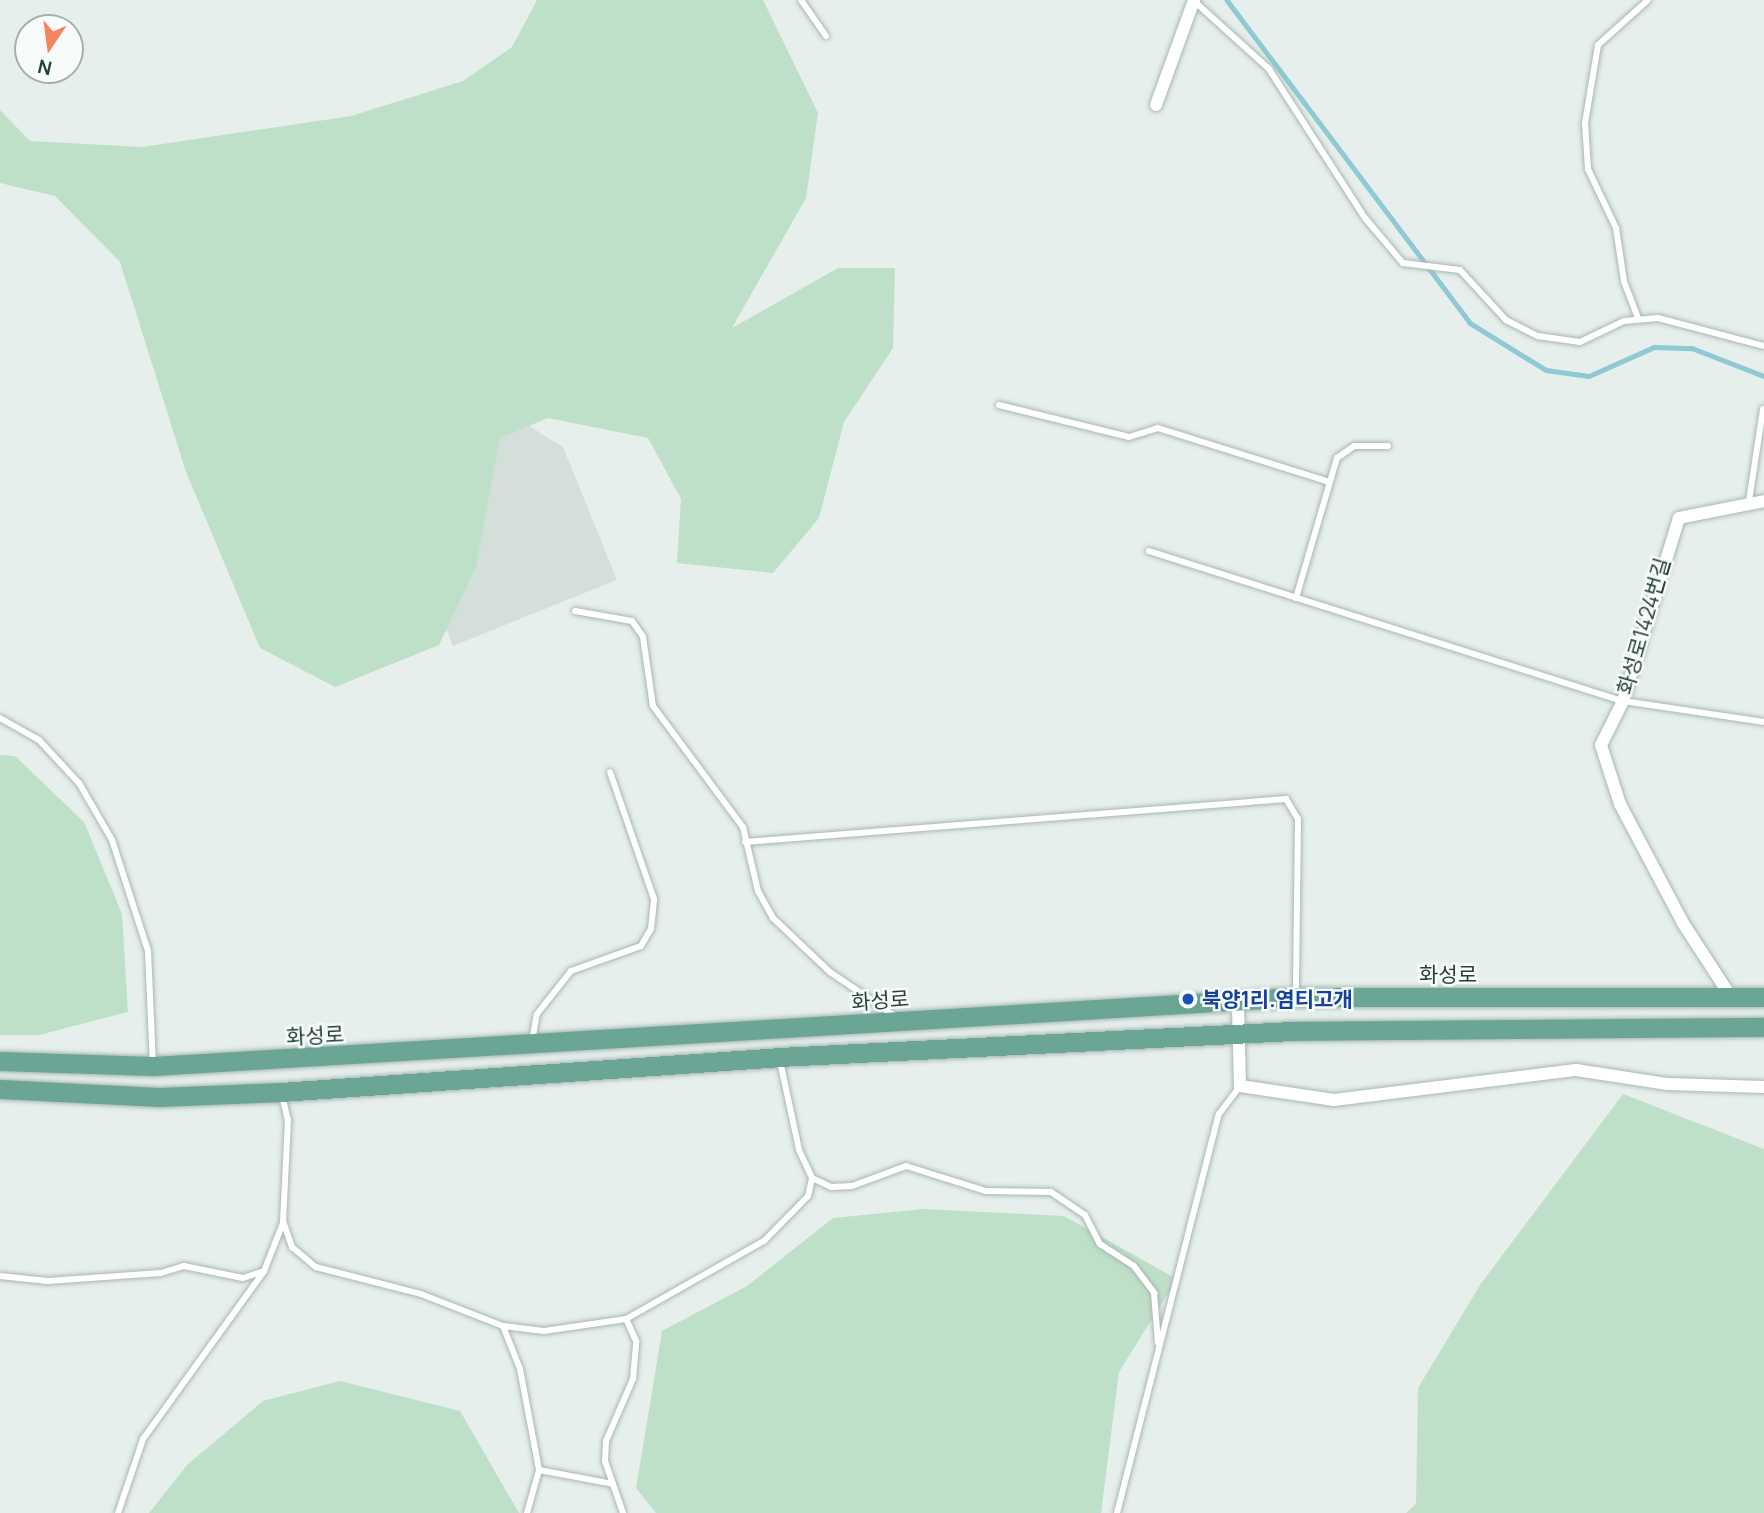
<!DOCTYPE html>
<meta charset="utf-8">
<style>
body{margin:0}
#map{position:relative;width:1764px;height:1513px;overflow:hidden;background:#e6efeb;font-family:Manrope,"Noto Sans KR",sans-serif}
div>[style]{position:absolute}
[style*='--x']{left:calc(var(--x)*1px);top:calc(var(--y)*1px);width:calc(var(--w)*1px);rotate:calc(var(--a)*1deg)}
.built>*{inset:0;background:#d4dfda}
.green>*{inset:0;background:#bfe0c8}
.stream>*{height:4.5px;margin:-2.25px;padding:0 2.25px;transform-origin:2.25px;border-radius:2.25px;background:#8ec9d4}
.roads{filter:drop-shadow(0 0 2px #a8b8b2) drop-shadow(0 0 2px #a8b8b2)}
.lane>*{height:6px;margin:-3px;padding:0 3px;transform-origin:3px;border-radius:3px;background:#fff}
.street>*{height:12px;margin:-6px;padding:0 6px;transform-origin:6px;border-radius:6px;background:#fff}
.primary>*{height:19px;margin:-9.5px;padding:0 9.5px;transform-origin:9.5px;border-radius:9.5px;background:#6aa596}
.dots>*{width:19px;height:19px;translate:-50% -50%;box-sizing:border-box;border:4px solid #f7fbf9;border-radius:50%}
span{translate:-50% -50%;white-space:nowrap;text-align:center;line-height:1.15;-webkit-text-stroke:5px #f7fbf9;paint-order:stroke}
.street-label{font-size:21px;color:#24423a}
.transit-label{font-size:21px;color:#164399;font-weight:700}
.left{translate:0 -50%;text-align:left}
.north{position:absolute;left:14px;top:14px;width:70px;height:70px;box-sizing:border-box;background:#f7fbf9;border:2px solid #a3b1ad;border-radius:50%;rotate:193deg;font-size:19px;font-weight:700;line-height:28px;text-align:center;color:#24423a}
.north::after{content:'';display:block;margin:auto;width:24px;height:32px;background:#f4845f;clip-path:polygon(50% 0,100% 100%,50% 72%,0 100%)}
</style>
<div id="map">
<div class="built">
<i style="clip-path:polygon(450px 377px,563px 447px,617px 580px,453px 646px,359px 413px)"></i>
</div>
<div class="green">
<i style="clip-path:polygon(537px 0,763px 0,818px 113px,806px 198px,732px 328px,838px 268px,895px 268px,893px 348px,844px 422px,819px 518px,773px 573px,677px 563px,681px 499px,648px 438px,548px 418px,500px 438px,476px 567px,439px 645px,335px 687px,260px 648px,186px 472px,120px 262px,55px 196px,0 183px,0 110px,30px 141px,142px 147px,351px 116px,463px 81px,512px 47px)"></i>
<i style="clip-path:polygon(0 755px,15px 756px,84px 822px,122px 914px,128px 1012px,39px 1035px,0 1035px)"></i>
<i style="clip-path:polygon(1623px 1094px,1764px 1149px,1764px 1513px,1406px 1513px,1416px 1504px,1418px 1388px,1480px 1285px)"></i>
<i style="clip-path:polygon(924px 1209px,1064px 1216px,1177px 1279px,1119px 1372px,1101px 1513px,656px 1513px,636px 1488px,662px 1331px,747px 1286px,833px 1218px)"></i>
<i style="clip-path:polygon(340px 1381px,460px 1411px,519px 1513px,149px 1513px,188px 1464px,263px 1401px)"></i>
</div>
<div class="stream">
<i style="--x:1227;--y:0;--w:404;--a:53"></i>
<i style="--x:1470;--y:323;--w:89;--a:31.7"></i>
<i style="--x:1546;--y:370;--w:43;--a:7.9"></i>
<i style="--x:1589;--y:376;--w:71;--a:-24"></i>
<i style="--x:1654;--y:347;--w:38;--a:2"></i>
<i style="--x:1692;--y:348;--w:77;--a:21.3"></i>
</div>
<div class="roads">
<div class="lane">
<i style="--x:801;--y:0;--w:44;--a:55.2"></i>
<i style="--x:1194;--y:1;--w:101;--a:42.2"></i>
<i style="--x:1269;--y:69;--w:177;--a:57.2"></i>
<i style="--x:1365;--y:218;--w:59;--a:49.8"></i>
<i style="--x:1403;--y:263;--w:57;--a:7"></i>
<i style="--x:1460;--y:270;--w:68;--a:47.4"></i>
<i style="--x:1506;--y:320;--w:36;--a:27"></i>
<i style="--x:1538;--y:336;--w:42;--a:8.1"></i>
<i style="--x:1580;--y:342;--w:49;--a:-25.5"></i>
<i style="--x:1624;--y:321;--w:34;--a:-5"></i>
<i style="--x:1658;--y:318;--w:110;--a:14.8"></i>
<i style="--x:1638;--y:318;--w:40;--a:-111"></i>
<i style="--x:1624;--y:281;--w:54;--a:-98.6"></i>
<i style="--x:1616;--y:228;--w:65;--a:-115.4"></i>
<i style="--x:1588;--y:169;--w:46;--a:-93.7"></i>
<i style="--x:1585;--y:123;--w:79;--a:-80.5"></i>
<i style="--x:1598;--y:45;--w:67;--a:-42"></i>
<i style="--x:999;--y:405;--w:134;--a:13.8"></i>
<i style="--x:1129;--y:437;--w:30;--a:-17"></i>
<i style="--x:1158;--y:428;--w:179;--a:17.5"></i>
<i style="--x:1749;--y:501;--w:93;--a:-81.3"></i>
<i style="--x:1149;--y:551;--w:497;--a:17.6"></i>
<i style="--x:1623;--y:701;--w:143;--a:8.5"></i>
<i style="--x:1296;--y:598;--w:146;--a:-73.7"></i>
<i style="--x:1337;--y:458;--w:21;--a:-35"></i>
<i style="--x:1354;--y:446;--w:34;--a:0"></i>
<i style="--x:575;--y:611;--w:58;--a:10"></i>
<i style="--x:632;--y:621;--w:19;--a:55"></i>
<i style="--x:643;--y:637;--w:70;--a:81.8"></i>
<i style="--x:653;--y:706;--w:151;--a:53.4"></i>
<i style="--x:743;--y:827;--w:66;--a:76.8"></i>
<i style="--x:758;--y:891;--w:31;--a:61"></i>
<i style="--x:773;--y:918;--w:79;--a:43.5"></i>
<i style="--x:830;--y:972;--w:78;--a:34.1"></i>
<i style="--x:0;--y:718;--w:45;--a:29.4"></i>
<i style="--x:39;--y:740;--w:59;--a:47.1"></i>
<i style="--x:79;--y:783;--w:66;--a:59.9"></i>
<i style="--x:112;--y:840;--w:117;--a:72"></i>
<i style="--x:148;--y:951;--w:113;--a:87.5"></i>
<i style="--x:745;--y:842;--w:543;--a:-4.54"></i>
<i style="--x:1286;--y:799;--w:23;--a:59"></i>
<i style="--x:1298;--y:819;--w:174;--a:90.7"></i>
<i style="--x:532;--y:1041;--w:27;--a:-80"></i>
<i style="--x:537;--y:1014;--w:55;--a:-51.7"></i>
<i style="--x:571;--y:971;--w:74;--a:-19.7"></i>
<i style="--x:641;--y:946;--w:20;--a:-60"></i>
<i style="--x:651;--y:929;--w:30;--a:-84"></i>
<i style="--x:654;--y:899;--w:134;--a:-109.1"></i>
<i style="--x:780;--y:1061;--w:91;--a:77.9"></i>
<i style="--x:799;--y:1150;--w:31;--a:65"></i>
<i style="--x:812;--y:1178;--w:21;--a:25"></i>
<i style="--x:831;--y:1187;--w:21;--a:-3"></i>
<i style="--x:852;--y:1186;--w:58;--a:-20.3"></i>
<i style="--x:906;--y:1166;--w:84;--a:17.4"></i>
<i style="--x:986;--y:1191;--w:65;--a:0.9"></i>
<i style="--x:1051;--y:1192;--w:41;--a:34.1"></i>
<i style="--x:1085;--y:1215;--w:33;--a:63"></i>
<i style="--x:1100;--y:1244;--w:40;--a:32.9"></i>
<i style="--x:1134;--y:1266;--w:34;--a:53"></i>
<i style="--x:1154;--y:1293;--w:50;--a:85.4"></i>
<i style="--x:282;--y:1095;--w:26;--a:77"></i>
<i style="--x:288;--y:1120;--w:101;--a:92.8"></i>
<i style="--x:283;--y:1221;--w:28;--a:71"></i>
<i style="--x:292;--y:1247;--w:31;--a:40"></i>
<i style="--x:316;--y:1267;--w:108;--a:14.4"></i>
<i style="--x:421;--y:1294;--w:88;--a:21.3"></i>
<i style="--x:503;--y:1326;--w:41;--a:7"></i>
<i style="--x:544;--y:1331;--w:83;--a:-8.3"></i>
<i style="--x:626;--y:1319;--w:159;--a:-29.5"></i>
<i style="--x:764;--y:1241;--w:63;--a:-45.6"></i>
<i style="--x:808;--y:1196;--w:18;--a:-77"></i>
<i style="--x:0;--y:1276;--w:48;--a:5.9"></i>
<i style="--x:48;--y:1281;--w:113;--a:-4"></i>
<i style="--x:161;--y:1273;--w:24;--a:-17"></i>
<i style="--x:184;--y:1266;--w:60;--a:11.5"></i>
<i style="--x:243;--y:1278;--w:22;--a:-18"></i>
<i style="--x:264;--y:1271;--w:52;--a:-68.4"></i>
<i style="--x:503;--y:1326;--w:46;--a:68.4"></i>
<i style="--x:520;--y:1369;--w:103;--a:79.3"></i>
<i style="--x:539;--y:1470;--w:45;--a:105.6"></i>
<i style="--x:539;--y:1470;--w:75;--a:10.7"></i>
<i style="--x:118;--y:1513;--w:78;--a:-71.3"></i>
<i style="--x:143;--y:1439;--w:207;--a:-54.2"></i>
<i style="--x:623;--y:1513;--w:55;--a:-109.1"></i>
<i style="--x:605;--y:1461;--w:20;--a:-87"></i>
<i style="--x:606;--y:1441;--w:68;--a:-66.5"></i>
<i style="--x:633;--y:1379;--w:38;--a:-85"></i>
<i style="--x:636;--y:1341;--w:24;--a:-114"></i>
<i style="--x:1117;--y:1513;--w:412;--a:-75.7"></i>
<i style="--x:1219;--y:1114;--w:35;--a:-53"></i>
</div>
<div class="street">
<i style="--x:1156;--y:105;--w:112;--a:-70.1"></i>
<i style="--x:1731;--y:997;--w:88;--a:-123"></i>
<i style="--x:1683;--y:923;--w:135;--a:-117.9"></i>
<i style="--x:1620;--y:804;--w:62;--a:-107.9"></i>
<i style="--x:1601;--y:745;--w:49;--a:-63.4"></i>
<i style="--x:1623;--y:701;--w:191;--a:-73"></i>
<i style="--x:1679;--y:518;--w:87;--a:-11.3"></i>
<i style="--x:1238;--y:1006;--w:80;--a:88.6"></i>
<i style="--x:1240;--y:1086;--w:95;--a:8.5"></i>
<i style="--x:1334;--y:1100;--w:244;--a:-7.1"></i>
<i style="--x:1576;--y:1070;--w:93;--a:8.7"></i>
<i style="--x:1668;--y:1084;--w:96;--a:1.8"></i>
</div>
<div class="primary">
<i style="--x:0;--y:1061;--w:153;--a:1.9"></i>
<i style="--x:153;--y:1066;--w:1145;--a:-3.45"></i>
<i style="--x:1296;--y:997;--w:468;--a:0"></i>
<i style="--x:0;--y:1089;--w:159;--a:2.9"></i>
<i style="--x:159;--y:1097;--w:122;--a:-2.3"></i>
<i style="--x:281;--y:1092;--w:499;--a:-4"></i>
<i style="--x:779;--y:1057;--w:515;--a:-2.9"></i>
<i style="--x:1293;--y:1031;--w:471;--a:-0.5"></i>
</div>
</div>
<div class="dots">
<i style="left:1188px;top:999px;background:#1a4fb4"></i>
</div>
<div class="street-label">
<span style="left:1643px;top:626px;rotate:-74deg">화성로1424번길</span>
<span style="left:1448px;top:974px">화성로</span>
<span style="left:880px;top:1000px;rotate:-4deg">화성로</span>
<span style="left:315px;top:1035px;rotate:-3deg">화성로</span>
</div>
<div class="transit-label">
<span class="left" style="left:1202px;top:999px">북양1리.염티고개</span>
</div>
<div class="north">N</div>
</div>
